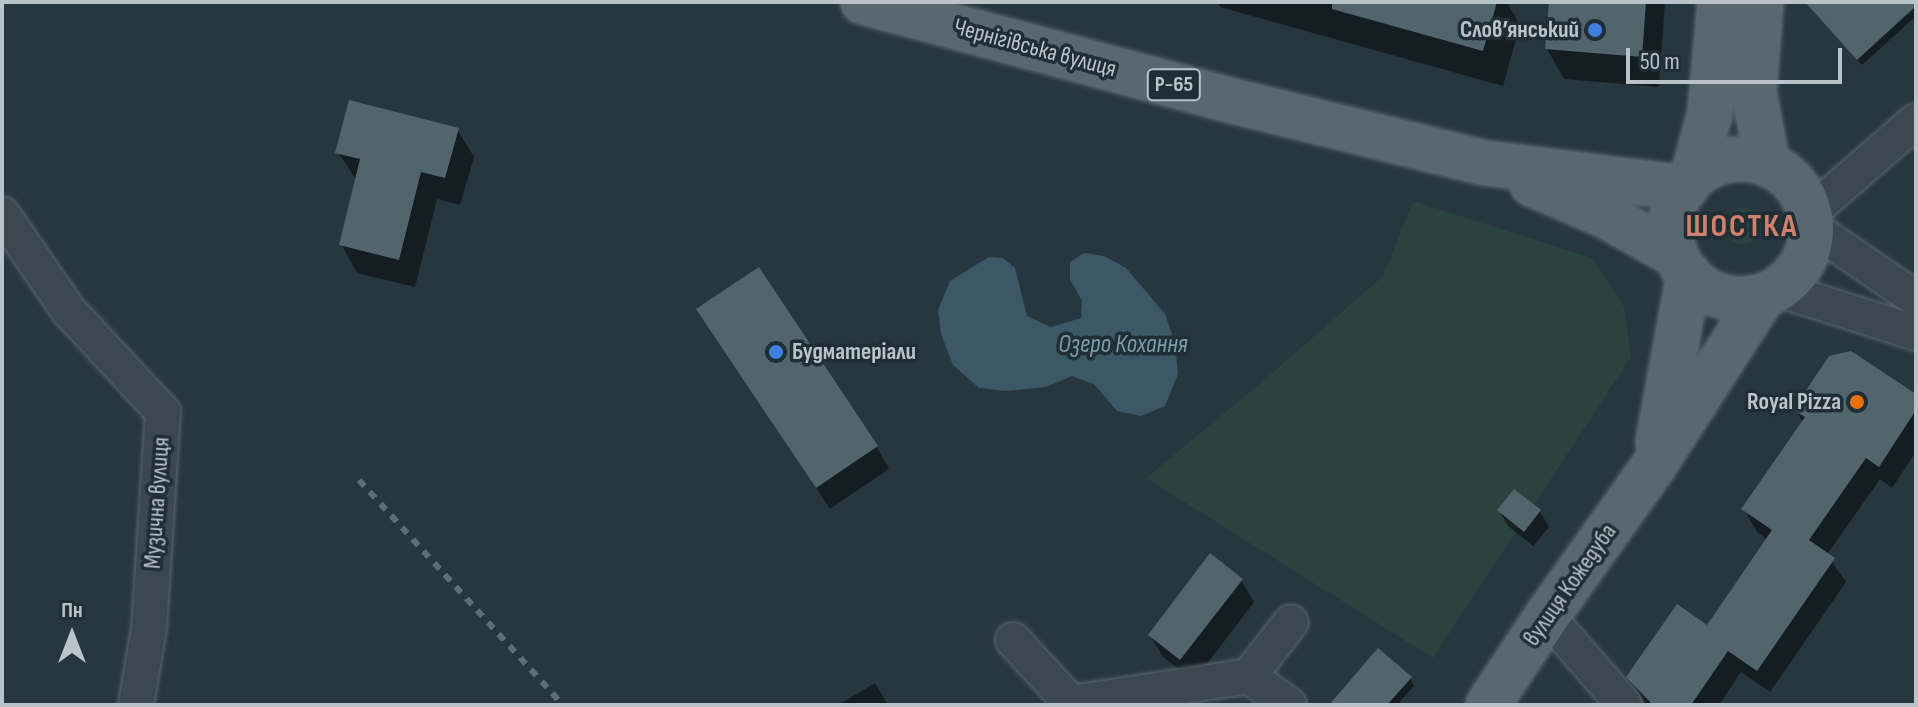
<!DOCTYPE html>
<meta charset="utf-8">
<style>
body{margin:0}
#map{position:relative;width:1918px;height:707px;overflow:hidden;background:#273740;font-family:"Sofia Sans Condensed",sans-serif}
div>[style]{position:absolute}
[style*='--x']{left:calc(var(--x)*1px);top:calc(var(--y)*1px);width:calc(var(--w)*1px);rotate:calc(var(--a)*1deg)}
.green>*{inset:0;background:#2a433f}
.round{border-radius:50%}
.water>*{inset:0;background:#3c5765}
.shadow>*{inset:0;background:#0007}
.building>*{inset:0;background:#52656c}
.roads{filter:drop-shadow(0 0 2px #59666d) drop-shadow(0 0 2px #59666d)}
.minor>*{height:34px;margin:-17px;padding:0 17px;transform-origin:17px;border-radius:17px;background:#3b4850}
.major>*{height:44px;margin:-22px;padding:0 22px;transform-origin:22px;border-radius:22px;background:#59686f}
.major>.ring{margin:-22px;padding:0;box-sizing:content-box;background:none;border:44px solid #59686f;border-radius:50%}
.rail>*{height:6px;margin-top:-3px;transform-origin:0;background:repeating-linear-gradient(90deg,#5d6e76 0 8px,transparent 0 16px)}
.dots>*{width:22px;height:22px;translate:-50% -50%;box-sizing:border-box;border:4px solid #202e35;border-radius:50%}
span{translate:-50% -50%;white-space:nowrap;text-align:center;line-height:1.15;-webkit-text-stroke:7px #202e35;paint-order:stroke}
.shield-label span{padding:2px 6px;background:#202e35;border:2px solid;border-radius:6px;-webkit-text-stroke-width:0}
.shield-label{font-size:22px;color:#b8c3ca;font-weight:700}
.poi-label{font-size:24px;color:#b8c3ca;font-weight:700}
.right{translate:-100% -50%;text-align:right}
.left{translate:0 -50%;text-align:left}
.street-label{font-size:24px;color:#b8c3ca}
.water-label{font-size:26px;color:#7a9bab;font-style:italic}
.district-label{font-size:32px;color:#d0806c;font-weight:700;letter-spacing:2px}
.frame{position:absolute;inset:0;border:4px solid #b8c3ca;pointer-events:none}
.north{position:absolute;left:32px;top:595px;width:80px;height:80px;-webkit-text-stroke:6px #202e35;paint-order:stroke;rotate:0deg;font-size:22px;font-weight:700;line-height:32px;text-align:center;color:#b8c3ca}
.north::after{content:'';display:block;margin:auto;width:28px;height:36px;background:#b8c3ca;clip-path:polygon(50% 0,100% 100%,50% 72%,0 100%)}
.scale{position:absolute;left:1626px;top:48px;width:216px;height:36px;box-sizing:border-box;border:4px solid #b8c3ca;border-top:0;padding-left:10px;font-size:24px;line-height:28px;white-space:nowrap;color:#b8c3ca;-webkit-text-stroke:6px #202e35;paint-order:stroke}
</style>
<div id="map">
<div class="green">
<i style="clip-path:polygon(1413px 201px,1592px 258px,1624px 307px,1631px 357px,1433px 658px,1146px 478px,1256px 387px,1383px 276px)"></i>
<i class="round" style="left:1725px;top:208px;width:36px;height:36px"></i>
</div>
<div class="water">
<i style="clip-path:polygon(1084px 253px,1104px 256px,1126px 268px,1165px 314px,1175px 343px,1178px 374px,1165px 406px,1141px 416px,1117px 411px,1094px 384px,1072px 376px,1046px 387px,1005px 391px,979px 388px,953px 365px,941px 334px,938px 310px,950px 281px,989px 257px,1003px 258px,1015px 268px,1027px 316px,1051px 327px,1081px 318px,1082px 301px,1070px 279px,1070px 262px)"></i>
</div>
<div class="shadow">
<i style="clip-path:polygon(1218px 2px,1507px 2px,1520px 25px,1503px 86px,1220px 7px)"></i>
<i style="clip-path:polygon(1550px 2px,1665px 2px,1659px 87px,1564px 79px,1547px 49px)"></i>
<i style="clip-path:polygon(1810px 2px,1916px 2px,1916px 16px,1862px 65px,1814px 12px)"></i>
<i style="clip-path:polygon(457px 129px,474px 157px,460px 205px,437px 199px,415px 287px,357px 273px,341px 244px,357px 181px,338px 152px)"></i>
<i style="clip-path:polygon(712px 331px,877px 447px,889px 469px,830px 509px)"></i>
<i style="clip-path:polygon(1916px 397px,1916px 452px,1892px 488px,1880px 479px,1827px 555px,1846px 582px,1770px 692px,1741px 672px,1719px 705px,1646px 705px,1629px 677px,1707px 628px,1768px 540px,1757px 532px,1744px 509px,1803px 423px,1796px 410px)"></i>
<i style="clip-path:polygon(1515px 491px,1540px 511px,1549px 527px,1533px 546px,1508px 526px,1499px 510px)"></i>
<i style="clip-path:polygon(1241px 580px,1254px 602px,1194px 681px,1163px 657px,1150px 635px)"></i>
<i style="clip-path:polygon(1410px 678px,1414px 686px,1397px 705px,1344px 705px)"></i>
<i style="clip-path:polygon(875px 683px,888px 705px,838px 705px)"></i>
</div>
<div class="building">
<i style="clip-path:polygon(1332px 2px,1497px 2px,1483px 51px,1332px 9px)"></i>
<i style="clip-path:polygon(1549px 2px,1646px 2px,1642px 57px,1545px 49px)"></i>
<i style="clip-path:polygon(1805px 2px,1916px 2px,1916px 6px,1857px 60px)"></i>
<i style="clip-path:polygon(349px 100px,459px 128px,445px 178px,421px 172px,399px 260px,339px 245px,360px 159px,335px 153px)"></i>
<i style="clip-path:polygon(759px 267px,878px 446px,816px 488px,696px 309px)"></i>
<i style="clip-path:polygon(1851px 351px,1916px 394px,1916px 410px,1879px 467px,1866px 458px,1809px 540px,1835px 558px,1757px 671px,1728px 651px,1691px 705px,1653px 705px,1626px 677px,1677px 604px,1707px 625px,1772px 530px,1741px 509px,1805px 417px,1793px 410px,1829px 356px)"></i>
<i style="clip-path:polygon(1514px 489px,1541px 510px,1524px 532px,1497px 510px)"></i>
<i style="clip-path:polygon(1210px 553px,1243px 579px,1180px 660px,1148px 635px)"></i>
<i style="clip-path:polygon(1378px 648px,1412px 677px,1387px 705px,1329px 705px)"></i>
</div>
<div class="roads">
<div class="minor">
<i style="--x:1810;--y:213;--w:140;--a:-41"></i>
<i style="--x:2;--y:214;--w:118;--a:55.4"></i>
<i style="--x:69;--y:311;--w:138;--a:47.1"></i>
<i style="--x:163;--y:412;--w:216;--a:93.7"></i>
<i style="--x:149;--y:628;--w:78;--a:99.6"></i>
<i style="--x:1811;--y:227;--w:127;--a:34.4"></i>
<i style="--x:1778;--y:289;--w:145;--a:17.7"></i>
<i style="--x:1547;--y:616;--w:118;--a:49.1"></i>
<i style="--x:1013;--y:640;--w:86;--a:47.4"></i>
<i style="--x:1071;--y:703;--w:180;--a:-8.6"></i>
<i style="--x:1289;--y:705;--w:49;--a:-144.1"></i>
<i style="--x:1249;--y:676;--w:68;--a:-52.1"></i>
</div>
<div class="major">
<i style="--x:863;--y:2;--w:383;--a:15"></i>
<i style="--x:1233;--y:101;--w:260;--a:13.8"></i>
<i style="--x:1486;--y:163;--w:201;--a:7.2"></i>
<i style="--x:1761;--y:2;--w:91;--a:94.4"></i>
<i style="--x:1754;--y:93;--w:73;--a:79"></i>
<i class="ring" style="left:1671px;top:159px;width:96px;height:96px"></i>
<i style="--x:1692;--y:179;--w:68;--a:-74.7"></i>
<i style="--x:1710;--y:113;--w:111;--a:-84.9"></i>
<i style="--x:1532;--y:184;--w:81;--a:23.4"></i>
<i style="--x:1606;--y:216;--w:80;--a:29.1"></i>
<i style="--x:1658;--y:442;--w:170;--a:-79.5"></i>
<i style="--x:1488;--y:705;--w:107;--a:-56.5"></i>
<i style="--x:1547;--y:616;--w:183;--a:-54.6"></i>
<i style="--x:1653;--y:467;--w:203;--a:-57.2"></i>
</div>
</div>
<div class="rail">
<i style="--x:359;--y:480;--w:304;--a:47.8"></i>
</div>
<div class="dots">
<i style="left:1595px;top:30px;background:#3f7fe0"></i>
<i style="left:776px;top:352px;background:#3f7fe0"></i>
<i style="left:1857px;top:402px;background:#e8710a"></i>
</div>
<div class="shield-label">
<span style="left:1174px;top:85px">Р-65</span>
</div>
<div class="poi-label">
<span class="right" style="left:1579px;top:30px">Слов’янський</span>
<span class="left" style="left:792px;top:352px">Будматеріали</span>
<span class="right" style="left:1841px;top:402px">Royal Pizza</span>
</div>
<div class="street-label">
<span style="left:1035px;top:48px;rotate:15deg">Чернігівська вулиця</span>
<span style="left:157px;top:503px;rotate:-86deg">Музична вулиця</span>
<span style="left:1570px;top:585px;rotate:-55deg">вулиця Кожедуба</span>
</div>
<div class="water-label">
<span style="left:1123px;top:345px">Озеро Кохання</span>
</div>
<div class="district-label">
<span style="left:1742px;top:227px">ШОСТКА</span>
</div>
<div class="frame"></div>
<div class="north">Пн</div>
<div class="scale">50 m</div>
</div>
